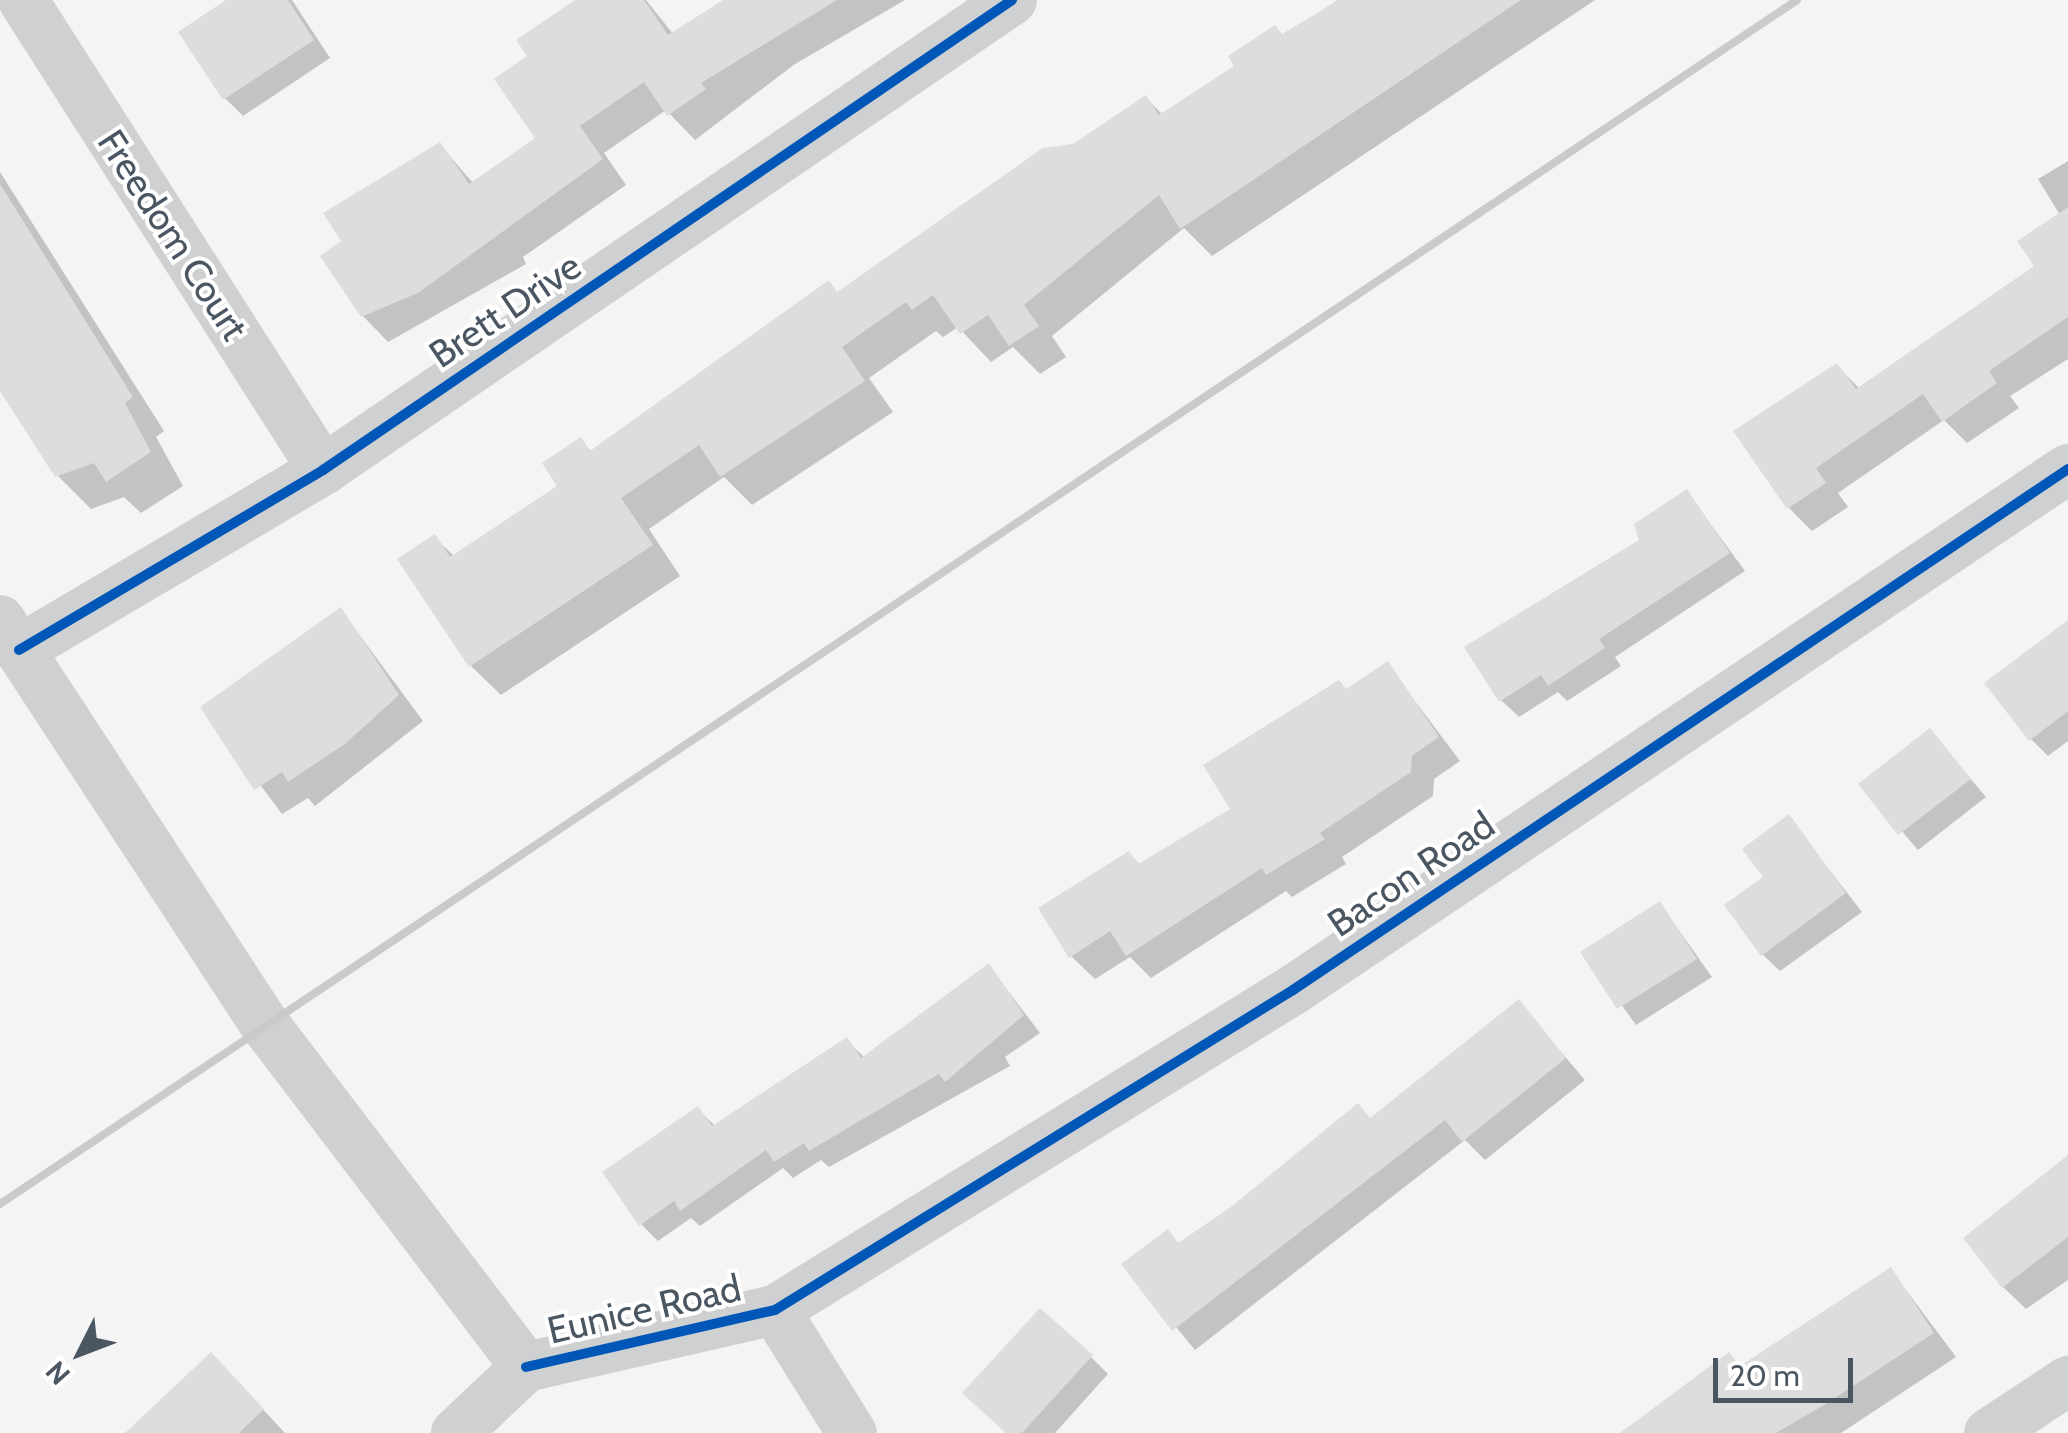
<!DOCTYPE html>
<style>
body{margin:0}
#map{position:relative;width:2068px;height:1433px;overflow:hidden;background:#f4f4f4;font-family:Cabin,sans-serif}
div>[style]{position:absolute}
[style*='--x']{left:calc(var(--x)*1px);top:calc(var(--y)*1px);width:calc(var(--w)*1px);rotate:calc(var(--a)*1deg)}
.shadow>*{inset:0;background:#0003}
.building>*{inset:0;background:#ddddde}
.minor>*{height:50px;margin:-25px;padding:0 25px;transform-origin:25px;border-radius:25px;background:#ced0d2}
.rail>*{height:8px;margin:-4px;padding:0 4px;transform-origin:4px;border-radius:4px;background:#c9cacc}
.cycleway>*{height:10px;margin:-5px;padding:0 5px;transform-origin:5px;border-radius:5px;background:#0057b8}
span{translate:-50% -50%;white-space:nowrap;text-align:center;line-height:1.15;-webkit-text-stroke:8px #fff;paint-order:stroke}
.street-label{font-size:38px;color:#4a5661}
.north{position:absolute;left:30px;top:1303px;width:100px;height:100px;-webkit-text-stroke:8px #fff;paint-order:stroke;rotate:228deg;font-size:28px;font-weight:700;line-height:40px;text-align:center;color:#4a5661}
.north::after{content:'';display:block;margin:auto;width:35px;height:45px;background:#4a5661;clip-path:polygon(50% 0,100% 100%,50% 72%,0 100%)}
.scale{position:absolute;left:1713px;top:1358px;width:140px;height:45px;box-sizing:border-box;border:5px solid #4a5661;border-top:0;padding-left:12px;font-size:30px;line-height:35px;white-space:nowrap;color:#4a5661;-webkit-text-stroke:8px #fff;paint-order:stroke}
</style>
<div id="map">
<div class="shadow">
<i style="clip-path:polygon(232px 0,292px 0,330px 58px,243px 116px,225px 98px)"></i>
<i style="clip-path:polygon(579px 0,646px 0,674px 35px,728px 0,905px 0,795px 64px,695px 140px,666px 110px,604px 153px,626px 185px,523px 257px,526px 264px,388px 342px,363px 316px,344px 242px,440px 145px,474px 184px,538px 139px,531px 57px)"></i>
<i style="clip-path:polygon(1338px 0,1595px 0,1212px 256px,1184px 228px,1052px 336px,1066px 357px,1040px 374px,1013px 347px,991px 362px,958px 327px,943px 337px,936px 331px,869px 378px,893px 412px,752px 505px,724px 477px,649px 529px,680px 576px,501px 695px,471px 666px,400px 560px,434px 537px,455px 557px,561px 487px,580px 440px,592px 452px,828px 284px,838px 294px,1146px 98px,1163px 115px)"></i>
<i style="clip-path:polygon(2068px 161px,2068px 359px,2010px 396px,2019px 408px,1967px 443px,1944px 420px,1838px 493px,1848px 507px,1812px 531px,1789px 508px,1837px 366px,1860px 389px,2037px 266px,2060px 215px,2038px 179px)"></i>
<i style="clip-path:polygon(0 172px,164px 431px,156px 437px,183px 486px,141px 513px,124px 497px,91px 509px,57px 475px,0 386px)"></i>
<i style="clip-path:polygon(1687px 492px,1745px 571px,1615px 657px,1621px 666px,1567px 701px,1558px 692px,1519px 717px,1501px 700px)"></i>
<i style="clip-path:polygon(341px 610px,423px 721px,315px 806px,308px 798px,282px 814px,203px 708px)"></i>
<i style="clip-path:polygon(2068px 623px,2068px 741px,2048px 756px,2031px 739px)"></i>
<i style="clip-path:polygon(1387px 664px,1460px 761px,1434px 779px,1433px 796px,1342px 857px,1346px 864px,1292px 897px,1286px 891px,1151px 978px,1130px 957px,1095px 979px,1071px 956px,1129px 854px,1141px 866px,1233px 810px,1347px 692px)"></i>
<i style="clip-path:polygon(1930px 731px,1986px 797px,1918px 850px,1862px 785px)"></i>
<i style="clip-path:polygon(1789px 818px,1862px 912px,1780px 971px,1762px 954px,1766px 878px)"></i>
<i style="clip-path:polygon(1660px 904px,1712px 977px,1636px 1025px,1584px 953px)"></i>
<i style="clip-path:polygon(989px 966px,1040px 1033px,1005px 1057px,1010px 1066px,829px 1167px,821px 1160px,793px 1178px,783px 1168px,700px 1226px,691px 1218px,658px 1241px,641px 1224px,698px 1109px,715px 1126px,846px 1040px,865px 1058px)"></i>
<i style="clip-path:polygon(1519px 1003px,1585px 1080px,1485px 1160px,1465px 1140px,1195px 1350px,1125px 1265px,1167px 1232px,1180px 1245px,1371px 1120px)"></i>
<i style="clip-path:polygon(2068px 1158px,2068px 1280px,2026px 1309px,2003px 1287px)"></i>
<i style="clip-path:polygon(1891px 1270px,1956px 1357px,1841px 1433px,1632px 1433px,1729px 1355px,1742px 1368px)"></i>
<i style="clip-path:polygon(1091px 1357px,1108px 1374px,1055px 1433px,1008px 1433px)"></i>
<i style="clip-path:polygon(237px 1381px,285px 1433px,129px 1433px)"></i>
</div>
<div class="building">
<i style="clip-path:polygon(226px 0,288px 0,314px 40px,223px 100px,178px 32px)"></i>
<i style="clip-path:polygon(575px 0,644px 0,668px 35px,723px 0,837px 0,701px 83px,706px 89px,667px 116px,644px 82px,580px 126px,603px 159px,418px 293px,361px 317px,320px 256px,341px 241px,323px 213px,440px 142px,469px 184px,535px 138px,494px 79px,527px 56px,516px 40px)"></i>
<i style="clip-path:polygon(1339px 0,1521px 0,1180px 229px,1159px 195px,1024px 305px,1039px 326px,1009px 346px,988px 315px,960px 334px,933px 295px,912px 310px,906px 302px,842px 347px,865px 381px,720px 477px,699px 445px,621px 498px,653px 545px,469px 667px,397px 559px,435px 534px,450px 557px,557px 486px,542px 463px,581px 437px,590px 451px,829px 280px,837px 292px,1043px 148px,1073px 144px,1146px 95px,1159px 115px,1234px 66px,1228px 56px,1275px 25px,1282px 34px)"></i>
<i style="clip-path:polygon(0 184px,133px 397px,125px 403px,151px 452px,106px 482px,94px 463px,55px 477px,0 391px)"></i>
<i style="clip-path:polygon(2068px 207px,2068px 317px,1989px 371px,1997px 383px,1942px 422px,1923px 394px,1816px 468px,1826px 483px,1787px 509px,1733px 431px,1837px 363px,1856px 389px,2034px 266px,2017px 241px)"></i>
<i style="clip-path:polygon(1687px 489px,1730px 553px,1599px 639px,1605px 648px,1548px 686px,1541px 675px,1499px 702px,1464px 647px,1639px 540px,1634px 524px)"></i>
<i style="clip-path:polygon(341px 607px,399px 695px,345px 744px,288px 782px,282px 772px,254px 790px,200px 707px)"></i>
<i style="clip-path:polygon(2068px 620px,2068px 711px,2029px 741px,1984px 683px)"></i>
<i style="clip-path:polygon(1388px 661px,1439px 737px,1412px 756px,1411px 772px,1320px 833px,1325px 839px,1266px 875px,1262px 868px,1126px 956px,1110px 931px,1069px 958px,1038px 908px,1129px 851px,1138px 864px,1230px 809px,1203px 765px,1339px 680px,1346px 689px)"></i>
<i style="clip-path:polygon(1930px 728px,1971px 779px,1898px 835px,1858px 784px)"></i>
<i style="clip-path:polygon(1789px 814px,1846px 893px,1761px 956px,1724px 905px,1763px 877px,1742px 849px)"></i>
<i style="clip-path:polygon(1660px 901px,1697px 959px,1617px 1009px,1580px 952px)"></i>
<i style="clip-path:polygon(989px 963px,1024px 1015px,945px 1082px,939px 1074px,809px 1151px,804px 1143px,774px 1162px,766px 1150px,680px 1211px,674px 1201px,639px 1226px,602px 1172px,698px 1106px,712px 1126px,847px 1037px,861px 1058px)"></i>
<i style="clip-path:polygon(1519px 999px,1566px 1058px,1462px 1142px,1445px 1120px,1172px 1331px,1121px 1264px,1168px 1229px,1178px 1243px,1231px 1207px,1358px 1103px,1370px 1118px)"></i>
<i style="clip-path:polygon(2068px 1155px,2068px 1237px,2002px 1288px,1963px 1238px)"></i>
<i style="clip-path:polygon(1891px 1267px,1934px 1333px,1824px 1405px,1776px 1433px,1620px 1433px,1729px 1352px,1740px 1366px)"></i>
<i style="clip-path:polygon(1040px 1308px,1093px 1355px,1022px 1433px,1006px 1433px,962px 1393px)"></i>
<i style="clip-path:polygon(211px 1352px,264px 1409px,239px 1433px,125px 1433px)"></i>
</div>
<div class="minor">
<i style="--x:23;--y:0;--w:558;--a:57.45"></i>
<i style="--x:0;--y:620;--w:485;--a:56.8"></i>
<i style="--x:266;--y:1026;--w:429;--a:52.7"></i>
<i style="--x:19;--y:650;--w:353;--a:-30.6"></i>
<i style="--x:323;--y:470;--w:834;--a:-34.3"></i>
<i style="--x:775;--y:1310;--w:145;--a:58"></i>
<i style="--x:526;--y:1367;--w:255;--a:-12.9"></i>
<i style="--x:775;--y:1310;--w:609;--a:-31.71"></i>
<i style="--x:1293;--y:990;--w:934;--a:-33.91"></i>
<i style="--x:456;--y:1433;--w:96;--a:-43.3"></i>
<i style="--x:1989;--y:1433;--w:95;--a:-33.4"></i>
</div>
<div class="rail">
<i style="--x:0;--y:1204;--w:2163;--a:-33.82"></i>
</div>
<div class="cycleway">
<i style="--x:19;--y:650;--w:353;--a:-30.6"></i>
<i style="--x:323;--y:470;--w:834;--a:-34.3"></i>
<i style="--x:526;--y:1367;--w:255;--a:-12.9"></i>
<i style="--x:775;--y:1310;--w:609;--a:-31.71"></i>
<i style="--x:1293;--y:990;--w:934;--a:-33.91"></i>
</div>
<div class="street-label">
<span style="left:173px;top:235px;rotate:57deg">Freedom Court</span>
<span style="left:505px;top:310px;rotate:-34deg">Brett Drive</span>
<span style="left:1411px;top:874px;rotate:-34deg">Bacon Road</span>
<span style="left:644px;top:1309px;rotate:-13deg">Eunice Road</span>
</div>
<div class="north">N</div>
<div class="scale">20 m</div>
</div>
